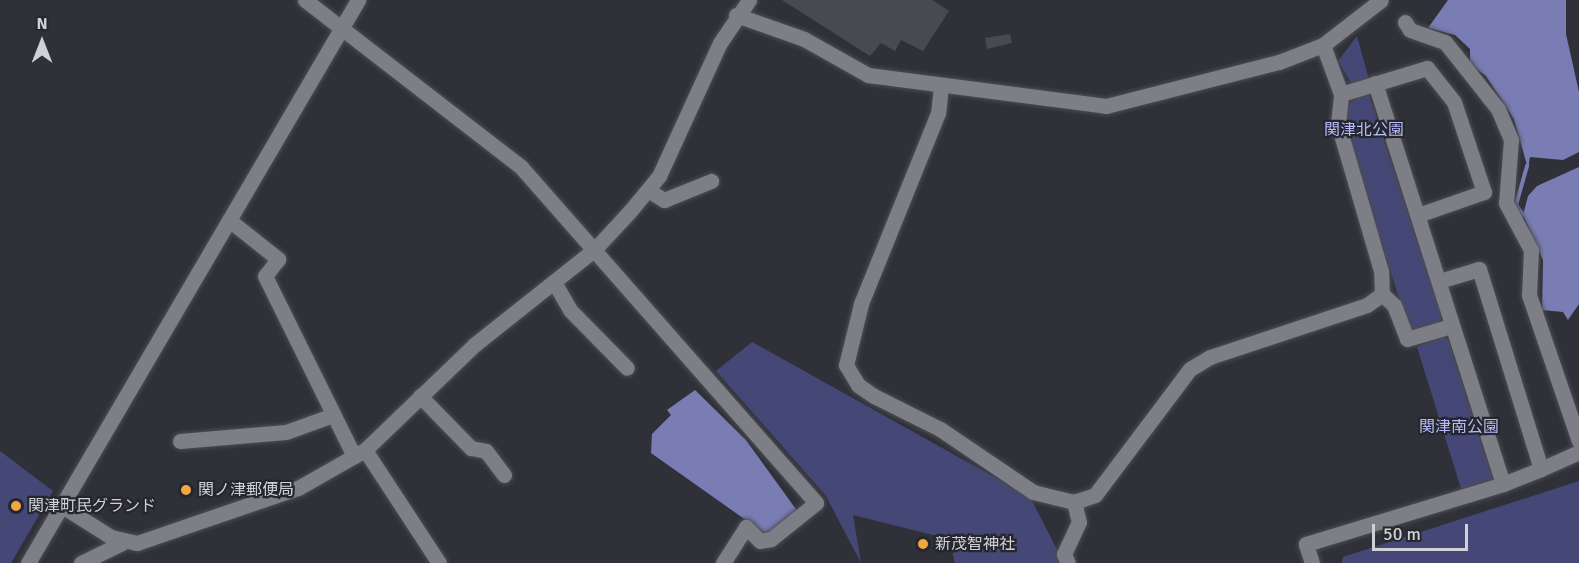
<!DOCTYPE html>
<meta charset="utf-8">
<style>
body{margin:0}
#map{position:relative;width:1579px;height:563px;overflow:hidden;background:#303138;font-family:Signika,"Noto Sans JP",sans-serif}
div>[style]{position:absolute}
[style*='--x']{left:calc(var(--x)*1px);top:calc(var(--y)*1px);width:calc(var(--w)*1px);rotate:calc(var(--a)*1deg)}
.green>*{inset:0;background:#454777}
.water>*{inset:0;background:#797db3}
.stream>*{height:4px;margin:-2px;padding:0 2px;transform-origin:2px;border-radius:2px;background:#797db3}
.building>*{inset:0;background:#494a51}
.roads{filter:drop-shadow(0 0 2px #4c4d52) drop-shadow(0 0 2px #4c4d52)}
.minor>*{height:15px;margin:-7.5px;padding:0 7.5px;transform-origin:7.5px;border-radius:7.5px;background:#7d7e86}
.dots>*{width:16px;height:16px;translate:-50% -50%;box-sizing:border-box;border:3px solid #26272e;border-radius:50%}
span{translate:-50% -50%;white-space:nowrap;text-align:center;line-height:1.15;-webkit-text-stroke:4.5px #26272e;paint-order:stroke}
.park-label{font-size:16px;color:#b5bafa}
.poi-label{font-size:16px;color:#d0d1d5}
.left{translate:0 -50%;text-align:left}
.north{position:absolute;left:12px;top:12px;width:60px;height:60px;-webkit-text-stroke:4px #26272e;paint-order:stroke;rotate:0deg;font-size:16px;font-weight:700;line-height:24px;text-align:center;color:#d0d1d5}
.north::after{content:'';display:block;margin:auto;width:21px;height:27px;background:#d0d1d5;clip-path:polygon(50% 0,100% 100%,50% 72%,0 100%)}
.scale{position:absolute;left:1372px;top:524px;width:96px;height:27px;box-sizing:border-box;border:3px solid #d0d1d5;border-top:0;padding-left:8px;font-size:18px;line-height:21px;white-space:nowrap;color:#d0d1d5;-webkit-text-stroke:4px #26272e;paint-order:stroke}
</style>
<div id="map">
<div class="green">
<i style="clip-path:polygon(1357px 36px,1369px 80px,1353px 86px,1338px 61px)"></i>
<i style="clip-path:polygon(1368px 92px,1442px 315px,1440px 322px,1414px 330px,1408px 326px,1345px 130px,1345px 105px)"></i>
<i style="clip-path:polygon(1442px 336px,1448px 339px,1494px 482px,1463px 495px,1417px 347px)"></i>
<i style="clip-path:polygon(752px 342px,1030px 497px,1064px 563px,955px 563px,949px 539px,853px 515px,861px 563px,826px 496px,716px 371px)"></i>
<i style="clip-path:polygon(0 451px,53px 491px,11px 563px,0 563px)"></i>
<i style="clip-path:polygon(1579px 481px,1579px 563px,1342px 563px,1343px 557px)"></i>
</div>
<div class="water">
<i style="clip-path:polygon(1448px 0,1566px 0,1566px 34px,1579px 92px,1579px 152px,1563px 160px,1530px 157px,1528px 169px,1514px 119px,1486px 76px,1470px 64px,1470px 49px,1455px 35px,1428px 28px)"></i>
<i style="clip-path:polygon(1579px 167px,1579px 304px,1568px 320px,1563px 312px,1542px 310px,1543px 260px,1523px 215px,1528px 196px,1537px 186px)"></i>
<i style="clip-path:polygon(695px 390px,746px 440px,798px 512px,767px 535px,651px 453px,652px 434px,671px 415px,667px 410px)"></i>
</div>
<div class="stream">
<i style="--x:1523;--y:215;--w:12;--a:-125"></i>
<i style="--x:1516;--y:205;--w:41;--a:-74.2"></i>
</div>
<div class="building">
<i style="clip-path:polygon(782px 0,932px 0,949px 11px,923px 51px,901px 40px,895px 51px,881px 43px,870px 56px)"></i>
<i style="clip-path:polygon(1010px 34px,1012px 43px,987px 49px,985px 38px)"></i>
</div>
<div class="roads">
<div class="minor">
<i style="--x:305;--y:0;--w:273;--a:37.7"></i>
<i style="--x:521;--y:167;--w:447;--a:48.7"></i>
<i style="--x:816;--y:503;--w:58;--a:141.3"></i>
<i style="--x:771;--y:539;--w:11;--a:170"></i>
<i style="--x:760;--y:541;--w:20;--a:-135"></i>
<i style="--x:746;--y:527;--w:43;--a:122.6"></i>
<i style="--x:736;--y:15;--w:72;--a:19.4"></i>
<i style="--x:804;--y:39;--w:73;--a:29.4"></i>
<i style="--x:868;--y:75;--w:240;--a:7.4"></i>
<i style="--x:1106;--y:106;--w:179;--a:-14.3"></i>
<i style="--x:1279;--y:62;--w:47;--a:-21.1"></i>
<i style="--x:1323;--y:45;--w:73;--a:-37.8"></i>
<i style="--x:1405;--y:22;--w:9;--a:58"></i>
<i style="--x:1410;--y:30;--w:37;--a:19"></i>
<i style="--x:1445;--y:42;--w:85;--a:51.7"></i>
<i style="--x:1498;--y:109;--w:34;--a:67"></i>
<i style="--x:1511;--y:140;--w:63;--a:94.5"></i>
<i style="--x:1506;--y:203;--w:53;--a:62"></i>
<i style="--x:1531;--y:250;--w:45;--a:92.5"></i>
<i style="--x:1529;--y:295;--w:154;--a:71.1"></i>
<i style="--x:1375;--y:83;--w:421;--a:72.3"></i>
<i style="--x:1503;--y:484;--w:41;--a:-21.5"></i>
<i style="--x:1541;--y:469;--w:209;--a:-107.2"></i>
<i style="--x:1479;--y:269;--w:42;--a:163.3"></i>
<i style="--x:941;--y:86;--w:27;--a:96"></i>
<i style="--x:938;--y:113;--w:206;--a:112"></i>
<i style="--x:861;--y:304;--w:63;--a:103.8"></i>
<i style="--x:846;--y:365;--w:23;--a:59"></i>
<i style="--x:858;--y:385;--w:19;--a:35"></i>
<i style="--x:874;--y:396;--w:74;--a:26.6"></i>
<i style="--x:940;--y:429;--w:112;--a:34.1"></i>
<i style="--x:1033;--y:492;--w:42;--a:13.7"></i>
<i style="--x:1074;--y:502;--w:22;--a:-18"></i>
<i style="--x:1095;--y:495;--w:158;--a:-53"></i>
<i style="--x:1190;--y:369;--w:23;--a:-31"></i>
<i style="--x:1210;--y:357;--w:165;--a:-18.3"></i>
<i style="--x:1367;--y:305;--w:19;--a:-36"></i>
<i style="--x:1382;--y:294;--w:23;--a:-92"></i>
<i style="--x:1381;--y:271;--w:153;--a:-106.3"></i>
<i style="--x:1338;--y:124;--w:30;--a:-84"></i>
<i style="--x:1341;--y:94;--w:52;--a:-110.2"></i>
<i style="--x:1341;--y:94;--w:90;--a:-16.8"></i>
<i style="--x:1427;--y:68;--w:43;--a:51.5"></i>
<i style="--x:1454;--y:102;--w:95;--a:71.6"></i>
<i style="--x:1484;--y:192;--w:70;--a:160.8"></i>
<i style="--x:648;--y:190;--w:19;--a:32"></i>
<i style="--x:664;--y:200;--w:51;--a:-22"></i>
<i style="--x:229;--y:220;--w:63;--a:38.5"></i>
<i style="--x:278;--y:259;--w:21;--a:127"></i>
<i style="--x:265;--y:276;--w:201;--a:63.7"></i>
<i style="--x:554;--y:282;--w:32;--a:60"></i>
<i style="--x:570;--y:310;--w:81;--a:45.5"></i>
<i style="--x:1382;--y:294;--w:16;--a:43"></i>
<i style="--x:1394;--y:305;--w:36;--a:69"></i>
<i style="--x:1407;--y:339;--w:46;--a:-16.5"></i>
<i style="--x:420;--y:396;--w:73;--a:45.6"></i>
<i style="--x:471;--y:448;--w:15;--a:11"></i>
<i style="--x:486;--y:451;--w:30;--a:53"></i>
<i style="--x:180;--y:441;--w:106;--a:-4.9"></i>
<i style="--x:286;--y:432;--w:50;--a:-19.9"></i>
<i style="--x:365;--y:450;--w:135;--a:56.8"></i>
<i style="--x:1541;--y:469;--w:42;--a:-24.1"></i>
<i style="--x:62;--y:506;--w:58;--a:32.3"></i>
<i style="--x:111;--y:537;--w:27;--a:13"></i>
<i style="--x:137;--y:543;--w:170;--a:-18.9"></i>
<i style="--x:298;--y:488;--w:77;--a:-29.6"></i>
<i style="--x:365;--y:450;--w:151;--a:-43.9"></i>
<i style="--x:474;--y:345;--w:153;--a:-38.4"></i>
<i style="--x:594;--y:250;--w:54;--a:-47.2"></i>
<i style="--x:631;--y:210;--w:44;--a:-50.5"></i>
<i style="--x:659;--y:176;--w:146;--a:-65.4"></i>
<i style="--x:720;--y:43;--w:52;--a:-56"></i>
<i style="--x:28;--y:563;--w:653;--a:-59.62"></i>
<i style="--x:81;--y:563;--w:46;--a:-26"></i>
<i style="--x:1068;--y:563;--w:10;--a:-114"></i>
<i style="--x:1064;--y:554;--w:35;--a:-65"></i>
<i style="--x:1079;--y:522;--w:21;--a:-104"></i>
<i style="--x:1312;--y:563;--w:20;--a:-108"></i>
<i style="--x:1306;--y:544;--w:206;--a:-16.9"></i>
</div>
</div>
<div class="dots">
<i style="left:186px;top:490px;background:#f1a640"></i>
<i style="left:16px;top:506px;background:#f1a640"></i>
<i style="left:923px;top:544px;background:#f1a640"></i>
</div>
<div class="park-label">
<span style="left:1364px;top:130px">関津北公園</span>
<span style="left:1459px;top:427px">関津南公園</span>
</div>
<div class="poi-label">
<span class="left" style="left:198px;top:490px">関ノ津郵便局</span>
<span class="left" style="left:28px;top:506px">関津町民グランド</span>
<span class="left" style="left:935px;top:544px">新茂智神社</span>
</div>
<div class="north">N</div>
<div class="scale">50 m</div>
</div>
